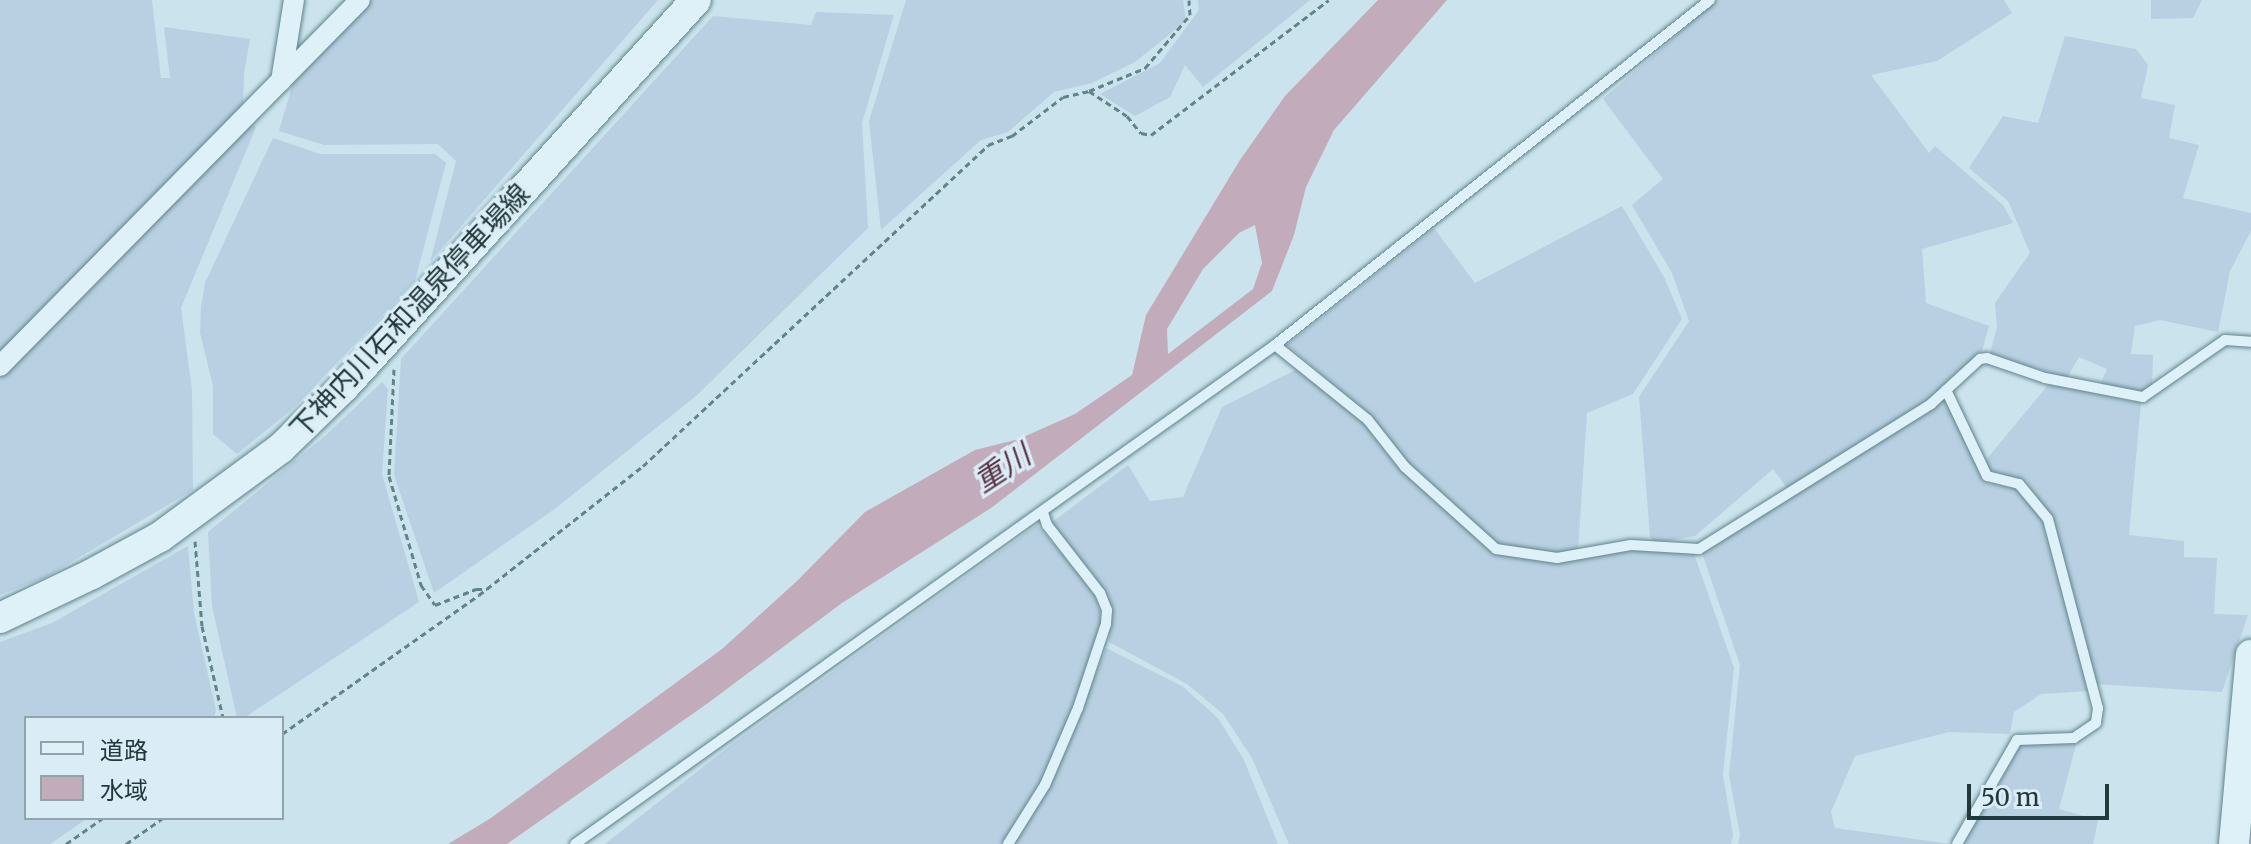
<!DOCTYPE html>
<meta charset="utf-8">
<style>
body{margin:0}
#map{position:relative;width:2251px;height:844px;overflow:hidden;background:#cbe3ed;font-family:Merriweather,"Noto Sans JP",serif}
div>[style]{position:absolute}
[style*='--x']{left:calc(var(--x)*1px);top:calc(var(--y)*1px);width:calc(var(--w)*1px);rotate:calc(var(--a)*1deg)}
.farmland>*{inset:0;background:#b8d0e2}
.water>*{inset:0;background:#c2abbb}
.path>*{height:3px;margin-top:-1.5px;transform-origin:0;background:repeating-linear-gradient(90deg,#608489 0 6px,transparent 0 10px)}
.roads{filter:drop-shadow(0 0 2px #608489) drop-shadow(0 0 2px #608489)}
.lane>*{height:10px;margin:-5px;padding:0 5px;transform-origin:5px;border-radius:5px;background:#def0f8}
.street>*{height:20px;margin:-10px;padding:0 10px;transform-origin:10px;border-radius:10px;background:#def0f8}
.secondary>*{height:30px;margin:-15px;padding:0 15px;transform-origin:15px;border-radius:15px;background:#def0f8}
span{translate:-50% -50%;white-space:nowrap;text-align:center;line-height:1.15;-webkit-text-stroke:7px #daecf5;paint-order:stroke}
.street-label{font-size:28px;color:#22393b}
.water-label{font-size:30px;color:#593245;font-style:italic}
.legend{position:absolute;left:24px;top:716px;width:260px;height:104px;box-sizing:border-box;background:#daecf5;border:2px solid #90a4ab;margin:0;padding:10px 14px;list-style:none;font-size:24px;color:#22393b}
.legend li{display:flex;align-items:center;gap:16px;height:40px}
.legend b{width:40px;border:2px solid #90a4ab}
.scale{position:absolute;left:1967px;top:784px;width:142px;height:36px;box-sizing:border-box;border:4px solid #22393b;border-top:0;padding-left:10px;font-size:24px;line-height:28px;white-space:nowrap;color:#22393b;-webkit-text-stroke:6px #daecf5;paint-order:stroke}
</style>
<div id="map">
<div class="farmland">
<i style="clip-path:polygon(0 0,152px 0,161px 78px,170px 78px,164px 27px,250px 39px,244px 74px,243px 109px,0 359px)"></i>
<i style="clip-path:polygon(369px 0,658px 0,430px 262px,456px 161px,438px 144px,324px 145px,279px 131px,296px 72px)"></i>
<i style="clip-path:polygon(906px 0,1183px 0,1186px 21px,1135px 62px,1092px 83px,1054px 92px,1008px 132px,981px 140px,881px 230px,869px 121px)"></i>
<i style="clip-path:polygon(1198px 0,1310px 0,1203px 87px,1185px 65px,1170px 97px,1135px 116px,1100px 94px,1160px 63px,1199px 10px)"></i>
<i style="clip-path:polygon(1717px 0,2004px 0,2012px 13px,1937px 61px,1871px 75px,1929px 153px,1935px 146px,2003px 205px,2013px 223px,1922px 249px,1926px 303px,1989px 326px,1982px 351px,1928px 400px,1787px 488px,1773px 469px,1695px 536px,1656px 543px,1650px 537px,1639px 397px,1689px 321px,1672px 273px,1632px 205px,1663px 179px,1603px 99px)"></i>
<i style="clip-path:polygon(2151px 0,2202px 0,2193px 18px,2151px 19px)"></i>
<i style="clip-path:polygon(816px 12px,894px 15px,862px 123px,868px 228px,696px 396px,556px 508px,434px 593px,394px 475px,401px 359px,713px 16px,811px 25px)"></i>
<i style="clip-path:polygon(2065px 36px,2136px 49px,2148px 65px,2141px 98px,2175px 105px,2169px 138px,2199px 145px,2183px 198px,2251px 213px,2251px 231px,2230px 271px,2218px 332px,2160px 320px,2135px 326px,2131px 354px,2153px 355px,2152px 386px,2140px 392px,2100px 385px,2107px 369px,2079px 357px,2067px 378px,1990px 354px,1997px 327px,1995px 303px,2030px 253px,2008px 201px,1969px 168px,2003px 116px,2038px 123px)"></i>
<i style="clip-path:polygon(247px 122px,256px 127px,181px 308px,192px 390px,193px 490px,46px 577px,0 595px,0 373px)"></i>
<i style="clip-path:polygon(273px 138px,320px 154px,435px 154px,446px 163px,415px 281px,296px 406px,237px 454px,213px 434px,213px 386px,200px 333px,201px 307px,205px 283px)"></i>
<i style="clip-path:polygon(1622px 206px,1664px 277px,1682px 319px,1633px 394px,1587px 413px,1578px 551px,1557px 554px,1500px 546px,1406px 460px,1369px 415px,1287px 345px,1434px 228px,1475px 283px)"></i>
<i style="clip-path:polygon(1299px 368px,1365px 422px,1401px 468px,1492px 553px,1555px 563px,1636px 549px,1693px 551px,1734px 668px,1723px 775px,1733px 835px,1731px 844px,1289px 844px,1252px 758px,1223px 714px,1187px 684px,1109px 642px,1110px 605px,1095px 577px,1051px 523px,1128px 465px,1150px 501px,1183px 497px,1222px 407px)"></i>
<i style="clip-path:polygon(382px 382px,388px 389px,382px 474px,419px 602px,244px 718px,237px 718px,212px 606px,208px 532px,325px 436px)"></i>
<i style="clip-path:polygon(2049px 384px,2141px 403px,2129px 535px,2184px 541px,2184px 557px,2217px 558px,2214px 614px,2248px 615px,2222px 692px,2095px 684px,2054px 520px,2026px 482px,1989px 470px,1985px 461px)"></i>
<i style="clip-path:polygon(1944px 399px,1987px 483px,2015px 488px,2042px 519px,2089px 691px,2041px 694px,2014px 712px,2010px 734px,1949px 732px,1855px 756px,1831px 812px,1835px 828px,1951px 844px,1738px 844px,1740px 835px,1729px 775px,1740px 665px,1702px 553px)"></i>
<i style="clip-path:polygon(1037px 525px,1091px 586px,1099px 604px,1101px 623px,1073px 707px,1046px 773px,1001px 844px,605px 844px,731px 745px)"></i>
<i style="clip-path:polygon(188px 546px,194px 613px,216px 710px,214px 718px,26px 718px,26px 818px,88px 818px,50px 844px,0 844px,0 642px,52px 623px)"></i>
<i style="clip-path:polygon(1106px 648px,1182px 686px,1218px 718px,1244px 760px,1278px 844px,1014px 844px,1057px 772px)"></i>
<i style="clip-path:polygon(2077px 741px,2059px 809px,2098px 820px,2093px 844px,1962px 844px,2020px 744px)"></i>
</div>
<div class="water">
<i style="clip-path:polygon(evenodd,1378px 0,1447px 0,1334px 130px,1306px 187px,1294px 235px,1272px 291px,991px 508px,842px 603px,708px 703px,507px 844px,448px 844px,491px 818px,722px 649px,797px 581px,865px 512px,975px 450px,1019px 439px,1075px 414px,1132px 375px,1146px 315px,1240px 160px,1285px 96px,1378px 0,1255px 225px,1262px 263px,1253px 289px,1168px 354px,1167px 329px,1203px 269px,1239px 233px,1255px 225px)"></i>
</div>
<div class="path">
<i style="--x:1089;--y:91;--w:45;--a:33.3"></i>
<i style="--x:1127;--y:116;--w:22;--a:51"></i>
<i style="--x:1141;--y:133;--w:10;--a:11"></i>
<i style="--x:1151;--y:135;--w:223;--a:-37.2"></i>
<i style="--x:394;--y:369;--w:107;--a:92.7"></i>
<i style="--x:389;--y:476;--w:114;--a:73.6"></i>
<i style="--x:421;--y:585;--w:24;--a:55"></i>
<i style="--x:435;--y:605;--w:44;--a:-21.3"></i>
<i style="--x:476;--y:589;--w:11;--a:0"></i>
<i style="--x:195;--y:541;--w:85;--a:85.3"></i>
<i style="--x:202;--y:626;--w:94;--a:77.1"></i>
<i style="--x:282;--y:734;--w:241;--a:-35.2"></i>
<i style="--x:479;--y:595;--w:209;--a:-38.2"></i>
<i style="--x:643;--y:466;--w:471;--a:-42.9"></i>
<i style="--x:988;--y:145;--w:26;--a:-21"></i>
<i style="--x:1012;--y:136;--w:64;--a:-37.4"></i>
<i style="--x:1063;--y:97;--w:27;--a:-13"></i>
<i style="--x:1089;--y:91;--w:61;--a:-22.3"></i>
<i style="--x:1145;--y:68;--w:70;--a:-49.7"></i>
<i style="--x:1190;--y:15;--w:15;--a:-94"></i>
<i style="--x:66;--y:844;--w:45;--a:-35.1"></i>
<i style="--x:126;--y:844;--w:45;--a:-35.1"></i>
</div>
<div class="roads">
<div class="lane">
<i style="--x:1275;--y:345;--w:119;--a:38.9"></i>
<i style="--x:1368;--y:420;--w:60;--a:51.8"></i>
<i style="--x:1405;--y:467;--w:122;--a:42"></i>
<i style="--x:1496;--y:549;--w:62;--a:8.4"></i>
<i style="--x:1557;--y:558;--w:75;--a:-10"></i>
<i style="--x:1631;--y:545;--w:68;--a:3.4"></i>
<i style="--x:1699;--y:549;--w:274;--a:-32"></i>
<i style="--x:1931;--y:404;--w:67;--a:-42.6"></i>
<i style="--x:1980;--y:359;--w:7;--a:-8"></i>
<i style="--x:1987;--y:358;--w:61;--a:19"></i>
<i style="--x:2045;--y:378;--w:100;--a:11"></i>
<i style="--x:2143;--y:397;--w:100;--a:-34.8"></i>
<i style="--x:2225;--y:340;--w:26;--a:4"></i>
<i style="--x:1946;--y:390;--w:95;--a:64.5"></i>
<i style="--x:1987;--y:476;--w:33;--a:14"></i>
<i style="--x:2019;--y:484;--w:45;--a:50.4"></i>
<i style="--x:2048;--y:519;--w:196;--a:75.2"></i>
<i style="--x:2098;--y:708;--w:15;--a:98"></i>
<i style="--x:2096;--y:723;--w:27;--a:146"></i>
<i style="--x:2074;--y:738;--w:57;--a:178"></i>
<i style="--x:2017;--y:740;--w:120;--a:120"></i>
<i style="--x:575;--y:844;--w:860;--a:-35.48"></i>
<i style="--x:1275;--y:345;--w:555;--a:-38.42"></i>
<i style="--x:1008;--y:844;--w:70;--a:-57.9"></i>
<i style="--x:1045;--y:785;--w:84;--a:-66.8"></i>
<i style="--x:1078;--y:708;--w:89;--a:-71.6"></i>
<i style="--x:1106;--y:624;--w:14;--a:-86"></i>
<i style="--x:1107;--y:610;--w:18;--a:-112"></i>
<i style="--x:1100;--y:593;--w:86;--a:-127.9"></i>
<i style="--x:1047;--y:525;--w:13;--a:-108"></i>
</div>
<div class="street">
<i style="--x:281;--y:81;--w:82;--a:-80.9"></i>
<i style="--x:0;--y:366;--w:513;--a:-45.47"></i>
</div>
<div class="secondary">
<i style="--x:0;--y:618;--w:102;--a:-25.6"></i>
<i style="--x:92;--y:574;--w:77;--a:-28.6"></i>
<i style="--x:160;--y:537;--w:150;--a:-36.3"></i>
<i style="--x:281;--y:448;--w:88;--a:-44.1"></i>
<i style="--x:344;--y:387;--w:523;--a:-47.71"></i>
<i style="--x:2234;--y:844;--w:190;--a:-84.9"></i>
</div>
</div>
<div class="street-label">
<span style="left:410px;top:311px;rotate:-47deg">下神内川石和温泉停車場線</span>
</div>
<div class="water-label">
<span style="left:1002px;top:468px;rotate:-33deg">重川</span>
</div>
<ul class="legend">
<li><b style="height:10px;background:#def0f8"></b>道路</li>
<li><b style="height:22px;background:#c2abbb"></b>水域</li>
</ul>
<div class="scale">50 m</div>
</div>
